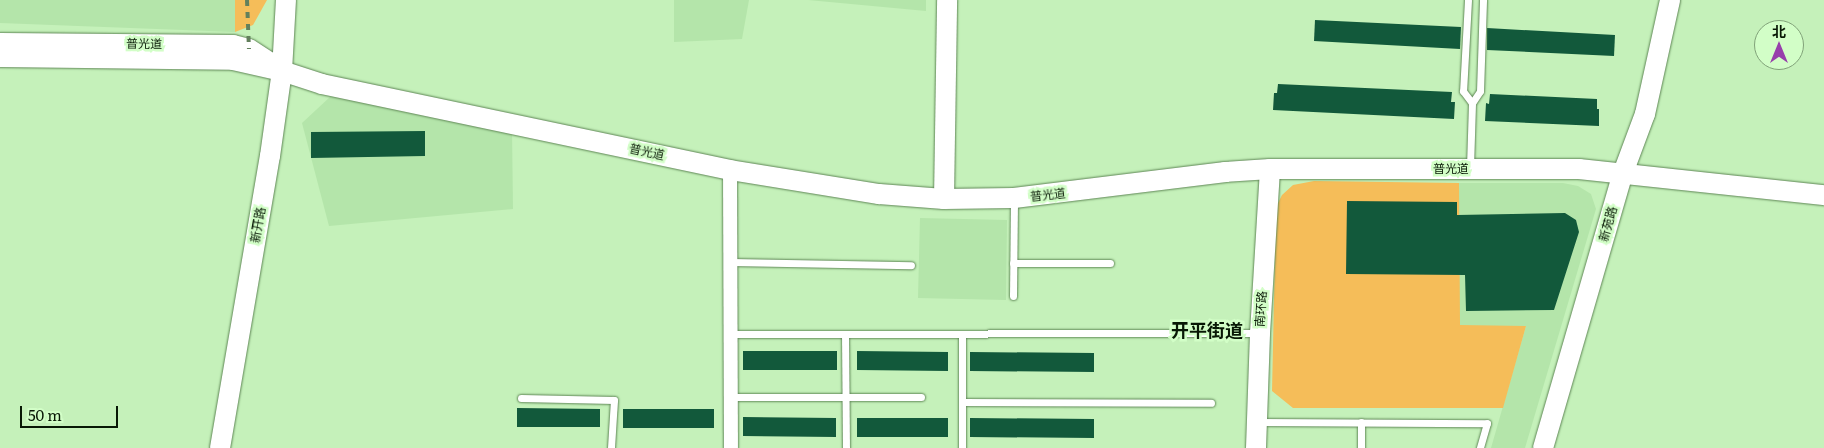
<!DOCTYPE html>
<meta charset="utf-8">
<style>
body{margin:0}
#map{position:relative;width:1824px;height:448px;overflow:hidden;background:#c5f1ba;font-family:Literata,"Noto Sans SC",serif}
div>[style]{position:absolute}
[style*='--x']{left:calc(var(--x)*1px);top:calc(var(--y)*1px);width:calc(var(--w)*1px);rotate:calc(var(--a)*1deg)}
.built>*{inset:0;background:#b4e5aa}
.green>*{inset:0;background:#f5bd59}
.building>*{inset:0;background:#12593b}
.roads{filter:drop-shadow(0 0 1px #5e8655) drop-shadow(0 0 1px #5e8655)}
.lane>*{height:7px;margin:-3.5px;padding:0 3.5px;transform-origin:3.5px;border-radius:3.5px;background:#fff}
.street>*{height:14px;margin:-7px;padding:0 7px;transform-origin:7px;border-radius:7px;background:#fff}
.secondary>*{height:20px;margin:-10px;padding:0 10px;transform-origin:10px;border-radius:10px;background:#fff}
.rail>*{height:4px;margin-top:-2px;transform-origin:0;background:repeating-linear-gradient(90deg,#62805c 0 6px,transparent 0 12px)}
span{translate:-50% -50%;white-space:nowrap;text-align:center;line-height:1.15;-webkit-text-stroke:5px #d2fec7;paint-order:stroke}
.street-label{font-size:12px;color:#081805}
.district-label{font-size:18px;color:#081805;font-weight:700}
.north{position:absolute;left:1754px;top:20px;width:50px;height:50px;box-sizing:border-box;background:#d2fec7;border:1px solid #81a279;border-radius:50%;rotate:0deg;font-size:14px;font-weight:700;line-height:20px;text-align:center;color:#081805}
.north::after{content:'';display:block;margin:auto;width:18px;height:22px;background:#973fab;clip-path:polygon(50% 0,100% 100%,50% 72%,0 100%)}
.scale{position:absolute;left:20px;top:406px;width:98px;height:22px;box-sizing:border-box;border:2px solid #081805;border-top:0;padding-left:6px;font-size:15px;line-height:18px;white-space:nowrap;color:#081805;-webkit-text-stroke:4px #d2fec7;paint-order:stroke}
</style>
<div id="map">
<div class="built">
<i style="clip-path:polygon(0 0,235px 0,235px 32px,0 23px)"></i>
<i style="clip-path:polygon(674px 0,749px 0,742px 39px,674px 42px)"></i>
<i style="clip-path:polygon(808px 0,926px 0,926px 11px)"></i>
<i style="clip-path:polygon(331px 96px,512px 130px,513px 209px,329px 226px,302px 123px)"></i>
<i style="clip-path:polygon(1459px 183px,1563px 183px,1578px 186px,1591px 194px,1596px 209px,1525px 448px,1491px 448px,1526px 326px,1459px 326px)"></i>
<i style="clip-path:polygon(920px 218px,1007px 220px,1006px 300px,918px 298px)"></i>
</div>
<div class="green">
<i style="clip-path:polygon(235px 0,267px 0,253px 25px,235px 32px)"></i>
<i style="clip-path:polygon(1314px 181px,1459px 183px,1460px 325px,1526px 326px,1503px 408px,1293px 408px,1272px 391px,1276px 207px,1282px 195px,1293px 185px)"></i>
</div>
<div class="building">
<i style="clip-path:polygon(1315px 20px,1461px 27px,1460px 49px,1314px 41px)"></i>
<i style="clip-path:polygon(1487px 28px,1615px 35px,1614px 56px,1487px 50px)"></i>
<i style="clip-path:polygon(1278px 84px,1452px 92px,1451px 102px,1455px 102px,1454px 119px,1273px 110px,1274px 93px,1277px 93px)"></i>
<i style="clip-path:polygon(1490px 94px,1597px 99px,1597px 109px,1599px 109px,1599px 126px,1485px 121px,1486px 103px,1489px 104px)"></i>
<i style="clip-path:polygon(425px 131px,425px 156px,311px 158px,311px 132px)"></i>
<i style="clip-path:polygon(1347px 201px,1457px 202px,1457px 215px,1565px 213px,1576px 220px,1579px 232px,1554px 310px,1466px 311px,1465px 275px,1346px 274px)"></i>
<i style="clip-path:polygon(743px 351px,837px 351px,837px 370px,743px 370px)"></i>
<i style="clip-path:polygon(857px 351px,948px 352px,948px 371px,857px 370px)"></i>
<i style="clip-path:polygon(970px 352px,1094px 353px,1094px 372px,970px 371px)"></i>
<i style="clip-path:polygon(517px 408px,600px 409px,600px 427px,517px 427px)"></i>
<i style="clip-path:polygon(623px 409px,714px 409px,714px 428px,623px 428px)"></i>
<i style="clip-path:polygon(743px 417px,836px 418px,836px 437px,743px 436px)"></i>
<i style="clip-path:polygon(857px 418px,948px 418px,948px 437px,857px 437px)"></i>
<i style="clip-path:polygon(970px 418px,1094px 419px,1094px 438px,970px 437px)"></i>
</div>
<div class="roads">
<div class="lane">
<i style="--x:1468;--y:0;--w:91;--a:93.1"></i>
<i style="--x:1463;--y:91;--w:15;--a:53"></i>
<i style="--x:1470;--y:167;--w:64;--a:-88.2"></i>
<i style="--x:1472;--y:103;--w:14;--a:-56"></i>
<i style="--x:1480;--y:91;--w:91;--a:-88.1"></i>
<i style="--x:731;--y:262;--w:180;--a:1"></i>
<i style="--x:1013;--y:263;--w:97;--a:0"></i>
<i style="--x:1013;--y:296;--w:97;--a:-89.4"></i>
<i style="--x:731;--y:334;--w:527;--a:-0.11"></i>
<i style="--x:845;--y:334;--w:114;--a:89.5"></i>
<i style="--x:962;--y:334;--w:114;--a:90"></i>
<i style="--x:732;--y:397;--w:189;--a:0"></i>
<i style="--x:521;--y:398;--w:93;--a:1.2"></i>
<i style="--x:614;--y:400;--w:48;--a:93.6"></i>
<i style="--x:962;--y:402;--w:249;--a:0.2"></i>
<i style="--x:1259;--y:422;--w:228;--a:0.3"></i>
<i style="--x:1487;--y:423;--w:26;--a:106"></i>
<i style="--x:1361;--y:422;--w:26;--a:90"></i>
</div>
<div class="street">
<i style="--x:730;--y:170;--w:278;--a:89.8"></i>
</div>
<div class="secondary">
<i style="--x:0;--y:43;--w:233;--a:0.5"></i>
<i style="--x:233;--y:45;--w:16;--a:14"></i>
<i style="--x:249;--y:49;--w:27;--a:33"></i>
<i style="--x:0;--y:57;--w:233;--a:0.7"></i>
<i style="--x:233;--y:60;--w:50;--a:12.7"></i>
<i style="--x:282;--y:71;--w:42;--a:18"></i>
<i style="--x:322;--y:84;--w:417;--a:11.9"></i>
<i style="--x:730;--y:170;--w:151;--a:9.2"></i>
<i style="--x:879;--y:194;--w:65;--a:4.4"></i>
<i style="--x:944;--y:199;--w:70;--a:-0.8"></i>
<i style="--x:1014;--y:198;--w:213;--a:-7"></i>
<i style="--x:1225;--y:172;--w:45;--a:-3.8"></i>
<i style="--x:1270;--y:169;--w:309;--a:0"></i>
<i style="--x:1579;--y:169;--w:246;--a:6.1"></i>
<i style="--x:944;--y:199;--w:199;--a:-89.1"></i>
<i style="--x:220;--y:448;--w:296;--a:-80.3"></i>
<i style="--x:270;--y:156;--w:86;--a:-82"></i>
<i style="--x:282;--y:71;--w:71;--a:-86.8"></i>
<i style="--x:1256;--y:448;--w:115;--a:-88"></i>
<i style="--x:1260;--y:333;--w:164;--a:-86.5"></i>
<i style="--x:1543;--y:448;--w:286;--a:-73.8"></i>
<i style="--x:1623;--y:173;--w:63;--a:-69.6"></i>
<i style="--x:1645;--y:114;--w:117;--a:-77.6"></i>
</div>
</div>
<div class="rail">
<i style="--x:247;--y:0;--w:49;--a:87.7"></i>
</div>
<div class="street-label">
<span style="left:144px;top:44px;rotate:1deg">普光道</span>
<span style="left:647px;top:152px;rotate:12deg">普光道</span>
<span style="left:1451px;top:169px">普光道</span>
<span style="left:1048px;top:195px;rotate:-6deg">普光道</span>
<span style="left:1608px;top:224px;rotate:-74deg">新苑路</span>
<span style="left:258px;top:225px;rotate:-80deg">新开路</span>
<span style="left:1261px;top:309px;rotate:-86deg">南环路</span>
</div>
<div class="district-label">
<span style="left:1207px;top:330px">开平街道</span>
</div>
<div class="north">北</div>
<div class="scale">50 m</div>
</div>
